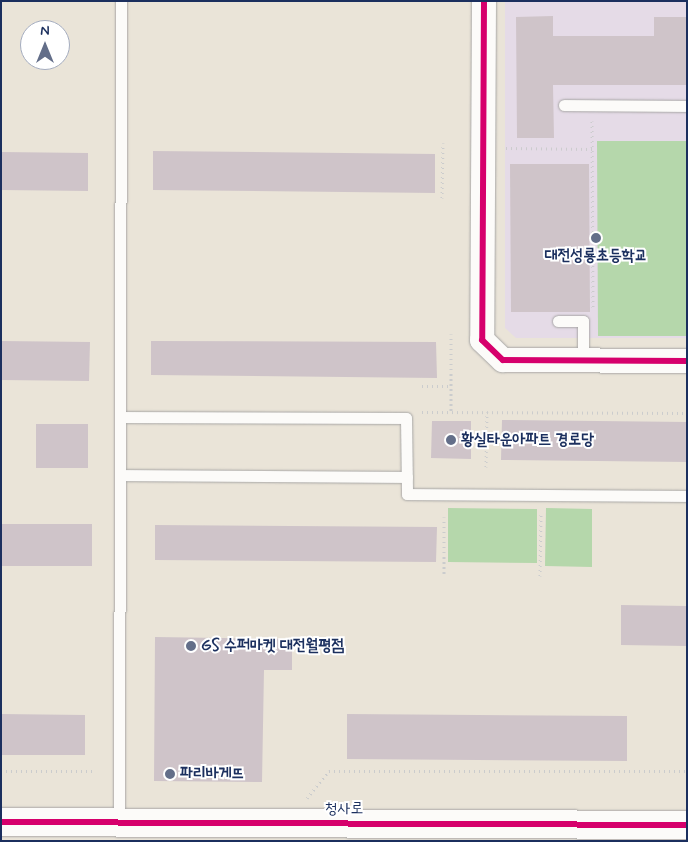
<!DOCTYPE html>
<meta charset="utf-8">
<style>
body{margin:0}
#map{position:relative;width:688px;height:842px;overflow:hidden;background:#eae4d8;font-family:Mynerve,"Poor Story",sans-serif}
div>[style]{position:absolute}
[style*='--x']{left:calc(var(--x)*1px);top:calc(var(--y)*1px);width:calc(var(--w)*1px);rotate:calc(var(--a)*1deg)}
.built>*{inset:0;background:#e5dbe7}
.green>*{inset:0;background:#b5d7ab}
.building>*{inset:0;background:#cfc4c9}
.path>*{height:3px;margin-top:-1.5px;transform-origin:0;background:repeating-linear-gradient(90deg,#cbcccd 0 1px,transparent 0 5px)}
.roads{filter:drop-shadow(0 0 1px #a7a6a5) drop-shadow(0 0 1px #a7a6a5)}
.lane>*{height:11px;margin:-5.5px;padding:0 5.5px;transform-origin:5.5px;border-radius:5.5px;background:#fcfbf9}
.street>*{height:24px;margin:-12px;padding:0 12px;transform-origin:12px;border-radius:12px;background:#fcfbf9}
.secondary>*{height:28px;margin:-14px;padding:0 14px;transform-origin:14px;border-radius:14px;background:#fcfbf9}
.cycleway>*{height:6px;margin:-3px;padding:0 3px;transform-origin:3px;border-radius:3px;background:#d6006c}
.dots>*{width:14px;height:14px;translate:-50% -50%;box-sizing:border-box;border:2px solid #fff;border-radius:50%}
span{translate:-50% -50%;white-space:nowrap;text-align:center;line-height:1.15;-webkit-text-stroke:4px #fff;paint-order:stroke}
.poi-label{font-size:16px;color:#1b2f5e;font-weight:700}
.left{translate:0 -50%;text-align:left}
.street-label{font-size:16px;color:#1b2f5e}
.frame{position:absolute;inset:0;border:2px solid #1b2f5e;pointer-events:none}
.north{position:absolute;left:20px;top:20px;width:50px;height:50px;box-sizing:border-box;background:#fff;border:1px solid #a4acbf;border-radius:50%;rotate:0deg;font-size:14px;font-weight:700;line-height:20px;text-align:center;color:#1b2f5e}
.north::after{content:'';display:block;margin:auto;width:18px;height:22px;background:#636e89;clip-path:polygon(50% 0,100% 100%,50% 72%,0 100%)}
</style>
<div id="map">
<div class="built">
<i style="clip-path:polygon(505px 1px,687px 1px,687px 338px,516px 338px,505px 328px)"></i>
</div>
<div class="green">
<i style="clip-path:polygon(597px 141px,687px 141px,687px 336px,598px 336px)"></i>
<i style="clip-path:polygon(448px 508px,537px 509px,537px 563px,448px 562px)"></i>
<i style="clip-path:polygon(546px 508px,592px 509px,592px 567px,545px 566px)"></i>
</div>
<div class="building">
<i style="clip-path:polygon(553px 16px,553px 36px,654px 36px,654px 17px,687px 17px,687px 85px,553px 85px,554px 138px,517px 138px,516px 17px)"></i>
<i style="clip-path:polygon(153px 151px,435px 154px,435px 193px,153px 190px)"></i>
<i style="clip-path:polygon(1px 152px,88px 153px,88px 191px,1px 190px)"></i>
<i style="clip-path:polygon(510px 164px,589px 164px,590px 312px,511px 312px)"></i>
<i style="clip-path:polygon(1px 341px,90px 342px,89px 381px,1px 380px)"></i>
<i style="clip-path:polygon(151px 341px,436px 342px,437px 378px,151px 375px)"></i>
<i style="clip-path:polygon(502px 420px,687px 422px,687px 462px,501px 460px)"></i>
<i style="clip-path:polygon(432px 421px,471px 421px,471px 459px,431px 458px)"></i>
<i style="clip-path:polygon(36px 424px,88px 424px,88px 468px,36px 468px)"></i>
<i style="clip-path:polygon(1px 524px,92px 524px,92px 566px,1px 566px)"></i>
<i style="clip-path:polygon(155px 525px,437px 527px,436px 562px,155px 560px)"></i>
<i style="clip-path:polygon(621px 605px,687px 606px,687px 646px,621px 645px)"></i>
<i style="clip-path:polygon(155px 637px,292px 639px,292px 670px,264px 670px,262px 782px,154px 781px)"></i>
<i style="clip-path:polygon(1px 714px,85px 715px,85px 755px,1px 755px)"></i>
<i style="clip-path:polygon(347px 714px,627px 716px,627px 761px,347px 759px)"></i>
</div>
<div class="path">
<i style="--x:592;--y:121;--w:188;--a:89.7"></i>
<i style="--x:506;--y:148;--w:86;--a:0.7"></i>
<i style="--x:442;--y:198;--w:55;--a:-89"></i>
<i style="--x:451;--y:334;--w:78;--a:90"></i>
<i style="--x:422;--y:386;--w:29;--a:0"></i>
<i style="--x:422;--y:412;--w:265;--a:0.2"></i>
<i style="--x:486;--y:467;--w:55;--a:-89"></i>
<i style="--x:444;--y:517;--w:59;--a:90"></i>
<i style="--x:540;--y:576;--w:64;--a:-89.1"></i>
<i style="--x:1;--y:771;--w:94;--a:0"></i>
<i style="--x:307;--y:798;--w:35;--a:-51"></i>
<i style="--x:329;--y:771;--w:358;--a:0"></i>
</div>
<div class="roads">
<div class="lane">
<i style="--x:564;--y:105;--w:123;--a:0.5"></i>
<i style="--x:558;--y:321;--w:25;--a:0"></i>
<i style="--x:583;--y:321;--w:39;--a:90"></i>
<i style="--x:120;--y:417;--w:286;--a:0.2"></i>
<i style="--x:406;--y:418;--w:76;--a:89.2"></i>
<i style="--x:407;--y:494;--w:280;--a:0.4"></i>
<i style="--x:120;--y:475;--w:287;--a:0.4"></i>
<i style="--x:119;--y:822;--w:821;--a:-89.86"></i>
</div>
<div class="street">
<i style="--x:484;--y:1;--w:339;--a:90.3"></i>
<i style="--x:482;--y:340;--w:29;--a:44"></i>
<i style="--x:503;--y:360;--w:184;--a:0.3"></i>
</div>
<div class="secondary">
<i style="--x:1;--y:822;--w:686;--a:0.25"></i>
</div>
</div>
<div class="cycleway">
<i style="--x:484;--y:1;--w:339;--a:90.3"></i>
<i style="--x:482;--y:340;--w:29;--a:44"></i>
<i style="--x:503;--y:360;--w:184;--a:0.3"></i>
<i style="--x:1;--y:822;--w:686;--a:0.25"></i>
</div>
<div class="dots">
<i style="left:596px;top:238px;background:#636e89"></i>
<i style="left:451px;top:440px;background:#636e89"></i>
<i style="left:191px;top:646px;background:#636e89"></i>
<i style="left:170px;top:774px;background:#636e89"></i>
</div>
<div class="poi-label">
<span style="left:596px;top:256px">대전성룡초등학교</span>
<span class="left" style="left:461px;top:440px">황실타운아파트 경로당</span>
<span class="left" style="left:201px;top:646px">GS 수퍼마켓 대전월평점</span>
<span class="left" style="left:180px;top:774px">파리바게뜨</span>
</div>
<div class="street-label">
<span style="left:344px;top:809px">청사로</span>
</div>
<div class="frame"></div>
<div class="north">N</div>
</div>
